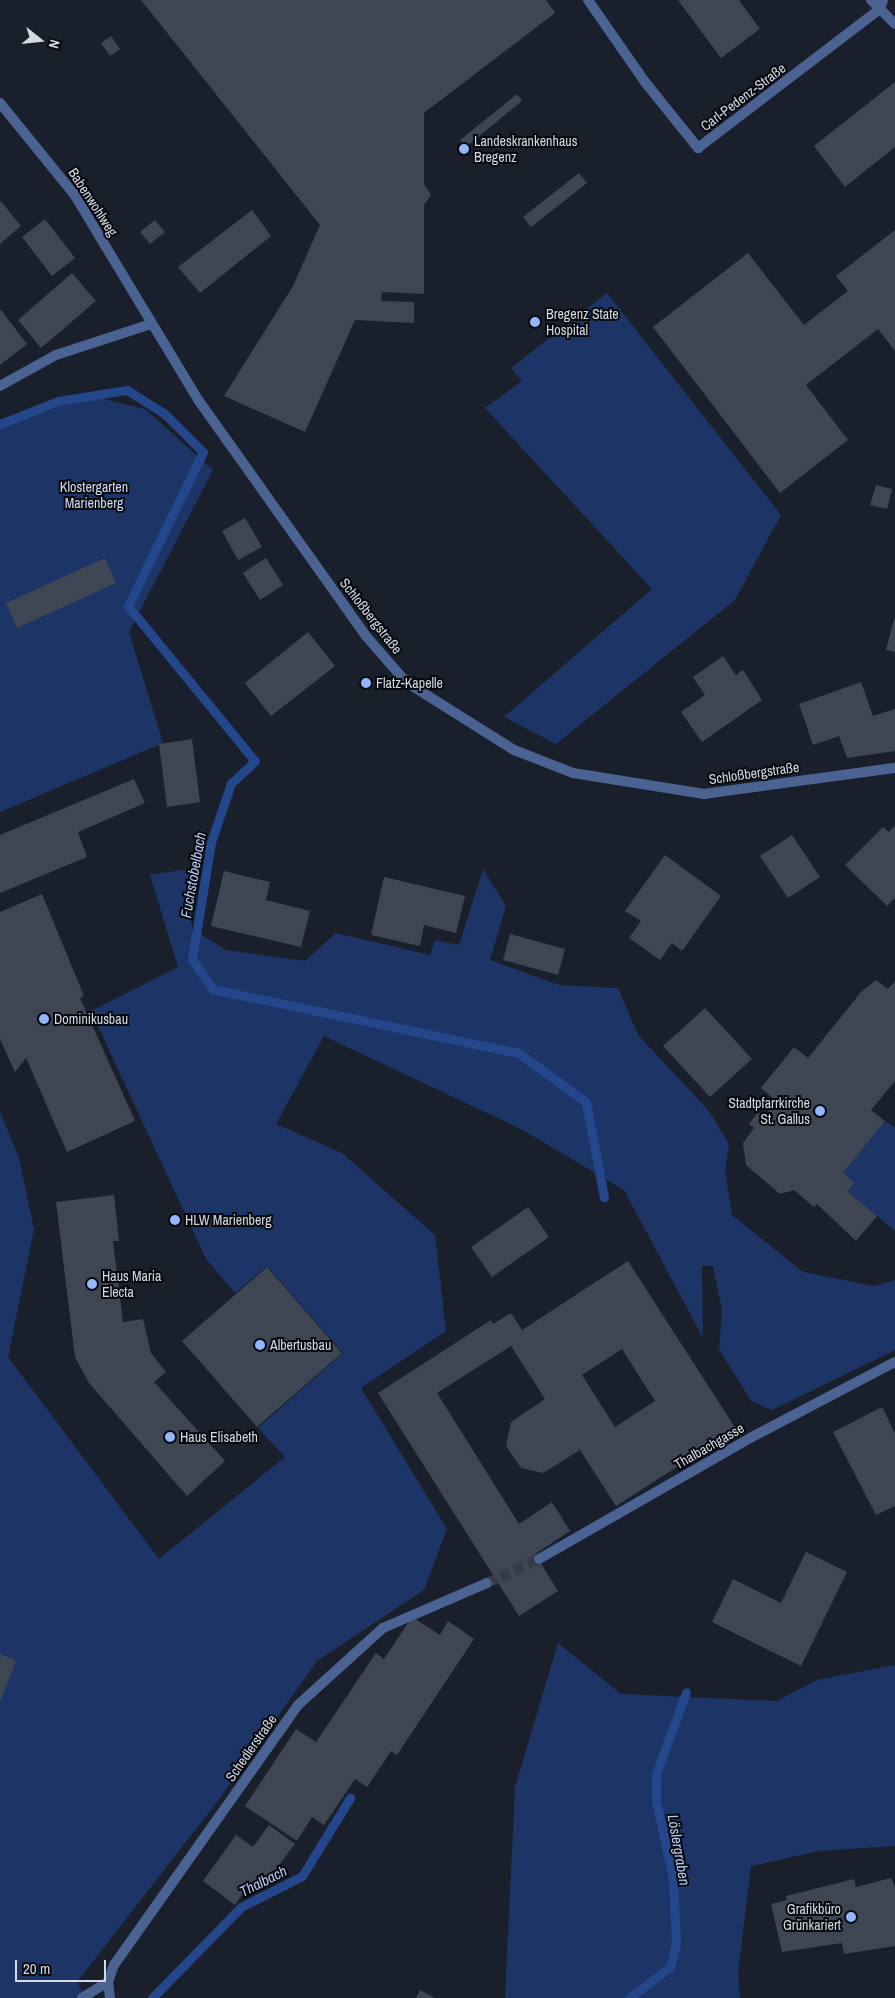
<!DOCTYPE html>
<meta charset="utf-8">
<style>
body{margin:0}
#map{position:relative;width:895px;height:1998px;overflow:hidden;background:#19202c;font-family:"Archivo Narrow",sans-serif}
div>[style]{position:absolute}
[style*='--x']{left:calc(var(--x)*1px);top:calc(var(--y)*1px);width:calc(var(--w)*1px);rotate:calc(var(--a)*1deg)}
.green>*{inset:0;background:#1c3566}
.stream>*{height:9px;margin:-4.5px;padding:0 4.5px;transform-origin:4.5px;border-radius:4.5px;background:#24478c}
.building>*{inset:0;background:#3e4654}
.minor-tunnel>*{height:10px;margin-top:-5px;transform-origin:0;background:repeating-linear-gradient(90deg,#353c47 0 10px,transparent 0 15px)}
.minor>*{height:10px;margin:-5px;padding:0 5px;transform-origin:5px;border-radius:5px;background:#4a6392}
.dots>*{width:14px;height:14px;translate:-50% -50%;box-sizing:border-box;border:2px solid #07090f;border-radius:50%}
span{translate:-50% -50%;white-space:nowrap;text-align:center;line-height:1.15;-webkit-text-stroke:4px #07090f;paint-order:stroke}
.street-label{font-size:14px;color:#d4d9e2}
.poi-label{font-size:14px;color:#d4d9e2}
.left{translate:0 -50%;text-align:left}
.right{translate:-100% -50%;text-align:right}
.park-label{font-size:14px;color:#cfdbef}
.water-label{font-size:15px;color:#b4caf1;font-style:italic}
.north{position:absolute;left:15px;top:15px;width:50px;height:50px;-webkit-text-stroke:4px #07090f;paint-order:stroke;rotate:106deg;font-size:14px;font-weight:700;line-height:20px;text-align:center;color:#d4d9e2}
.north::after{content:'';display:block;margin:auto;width:18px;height:22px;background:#d4d9e2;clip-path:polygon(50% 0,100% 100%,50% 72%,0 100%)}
.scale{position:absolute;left:15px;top:1960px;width:91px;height:22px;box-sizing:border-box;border:2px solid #d4d9e2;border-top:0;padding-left:6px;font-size:15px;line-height:18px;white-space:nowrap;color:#d4d9e2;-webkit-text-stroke:4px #07090f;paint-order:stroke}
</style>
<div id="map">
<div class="green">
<i style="clip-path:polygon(607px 293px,781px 515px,735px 600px,556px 744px,504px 717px,652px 589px,485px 408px,522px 381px,511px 368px)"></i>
<i style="clip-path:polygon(59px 399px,103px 399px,145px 409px,213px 470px,129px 632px,163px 743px,0 812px,0 429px)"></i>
<i style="clip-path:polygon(189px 869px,192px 929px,226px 950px,305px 961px,336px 933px,430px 955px,435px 940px,459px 945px,483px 869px,506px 906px,490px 960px,559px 985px,618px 988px,638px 1035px,709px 1111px,729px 1144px,725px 1172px,732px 1215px,803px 1272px,874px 1286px,895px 1280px,895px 1350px,772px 1410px,751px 1401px,719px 1349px,722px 1311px,713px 1266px,702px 1266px,703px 1338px,624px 1190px,521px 1129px,324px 1036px,276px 1124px,342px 1153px,435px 1235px,446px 1331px,361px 1388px,447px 1529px,424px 1590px,317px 1661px,217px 1802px,77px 1982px,86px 1998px,0 1998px,0 1112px,19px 1158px,34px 1229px,8px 1357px,159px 1559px,285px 1457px,258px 1428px,343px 1353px,267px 1266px,235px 1293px,206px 1259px,91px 1011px,178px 967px,150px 875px)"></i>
<i style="clip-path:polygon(885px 1121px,895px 1128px,895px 1231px,847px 1191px,854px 1183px,843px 1173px)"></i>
<i style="clip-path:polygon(558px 1643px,621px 1694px,777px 1701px,817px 1680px,895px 1665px,895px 1846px,820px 1851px,751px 1866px,738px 1972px,740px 1998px,505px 1998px,515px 1787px)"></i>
</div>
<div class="stream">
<i style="--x:0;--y:424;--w:62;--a:-21.6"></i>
<i style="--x:58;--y:401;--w:70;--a:-9.1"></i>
<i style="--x:127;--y:390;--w:45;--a:32.3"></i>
<i style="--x:165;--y:414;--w:54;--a:45"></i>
<i style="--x:203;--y:452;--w:171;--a:116"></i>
<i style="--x:128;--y:606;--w:200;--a:50.7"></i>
<i style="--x:255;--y:761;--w:33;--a:137"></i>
<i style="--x:231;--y:783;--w:62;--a:108.7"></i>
<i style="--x:211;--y:842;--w:119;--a:99.2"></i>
<i style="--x:192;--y:959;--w:36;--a:56"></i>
<i style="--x:212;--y:989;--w:314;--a:11.8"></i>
<i style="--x:519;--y:1053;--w:83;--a:36.2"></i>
<i style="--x:586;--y:1102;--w:97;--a:79.3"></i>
<i style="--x:152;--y:1998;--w:127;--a:-45.6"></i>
<i style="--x:241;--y:1907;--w:68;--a:-26.9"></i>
<i style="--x:302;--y:1876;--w:92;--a:-58.4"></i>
<i style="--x:629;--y:1998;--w:51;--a:-37.1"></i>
<i style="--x:670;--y:1967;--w:25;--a:-76"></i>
<i style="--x:676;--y:1943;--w:65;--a:-92.6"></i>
<i style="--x:673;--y:1878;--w:79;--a:-102.4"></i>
<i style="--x:656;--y:1801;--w:27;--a:-90"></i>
<i style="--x:656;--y:1774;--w:87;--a:-69.9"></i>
</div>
<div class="building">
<i style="clip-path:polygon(141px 0,546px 0,555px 13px,424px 113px,424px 184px,431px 195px,424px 205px,424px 294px,382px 292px,381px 301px,414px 302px,414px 323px,355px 320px,305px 432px,224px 396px,293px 286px,320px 225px)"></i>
<i style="clip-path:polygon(678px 0,739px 0,760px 29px,721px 58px)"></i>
<i style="clip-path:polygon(111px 36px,120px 49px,110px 56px,101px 43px)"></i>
<i style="clip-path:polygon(895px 82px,895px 147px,845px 187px,814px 146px)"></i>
<i style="clip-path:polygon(517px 94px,522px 101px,466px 147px,460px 140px)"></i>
<i style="clip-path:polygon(579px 173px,587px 183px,531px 227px,523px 217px)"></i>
<i style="clip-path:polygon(0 200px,21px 226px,0 244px)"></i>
<i style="clip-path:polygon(252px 210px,271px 236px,200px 293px,178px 267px)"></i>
<i style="clip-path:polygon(45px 219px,75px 258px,52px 276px,22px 237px)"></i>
<i style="clip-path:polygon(155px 220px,165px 232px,150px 244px,140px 232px)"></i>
<i style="clip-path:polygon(895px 230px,895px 351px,878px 329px,806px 385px,848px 440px,780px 493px,653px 327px,748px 253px,804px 325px,848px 291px,836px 276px)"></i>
<i style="clip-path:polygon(72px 273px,96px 301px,41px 348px,18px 320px)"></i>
<i style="clip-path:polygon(0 309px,27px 344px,0 365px)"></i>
<i style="clip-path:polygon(876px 485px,892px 489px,887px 509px,870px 505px)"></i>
<i style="clip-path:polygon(245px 518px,262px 547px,238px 560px,222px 531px)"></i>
<i style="clip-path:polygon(105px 558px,116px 583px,17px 628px,6px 603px)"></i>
<i style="clip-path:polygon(266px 558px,283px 585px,260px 600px,243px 573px)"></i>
<i style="clip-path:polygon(894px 619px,895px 619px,895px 652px,886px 650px)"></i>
<i style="clip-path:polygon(308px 632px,335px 666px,271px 716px,245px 683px)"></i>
<i style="clip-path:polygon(723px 656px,736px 675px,743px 670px,762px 700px,702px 742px,681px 712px,705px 695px,693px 677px)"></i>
<i style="clip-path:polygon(365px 676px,374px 684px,367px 691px,359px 682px)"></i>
<i style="clip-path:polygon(861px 682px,873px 716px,895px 709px,895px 751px,847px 758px,839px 736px,813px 745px,799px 704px)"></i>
<i style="clip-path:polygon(192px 739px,200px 802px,167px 807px,159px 744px)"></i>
<i style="clip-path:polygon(134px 779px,145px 803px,78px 832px,87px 857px,0 893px,0 835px)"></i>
<i style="clip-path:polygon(895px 825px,895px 898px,887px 906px,845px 865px,883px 827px,889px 832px)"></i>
<i style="clip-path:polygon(792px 835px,820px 877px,788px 898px,760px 856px)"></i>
<i style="clip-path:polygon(665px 855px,721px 896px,682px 951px,672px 943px,660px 960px,629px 938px,641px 921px,625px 911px)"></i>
<i style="clip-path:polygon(224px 871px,270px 882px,266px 900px,310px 911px,301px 947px,211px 926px)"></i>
<i style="clip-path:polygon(384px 877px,465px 896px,456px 933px,424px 925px,420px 946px,371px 935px)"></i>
<i style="clip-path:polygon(42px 894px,84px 996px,80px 998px,135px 1121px,67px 1152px,26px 1058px,15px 1072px,0 1039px,0 912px)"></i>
<i style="clip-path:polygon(510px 934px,565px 949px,558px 975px,503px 960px)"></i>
<i style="clip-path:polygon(876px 980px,888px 989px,895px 981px,895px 1081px,871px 1110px,885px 1121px,843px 1173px,855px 1183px,847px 1191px,877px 1216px,856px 1241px,817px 1204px,814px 1207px,794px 1190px,780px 1194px,746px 1165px,743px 1143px,754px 1128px,749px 1124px,758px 1112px,764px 1117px,776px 1101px,761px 1088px,794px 1047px,808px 1058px,861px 992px)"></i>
<i style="clip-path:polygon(705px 1008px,752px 1059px,710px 1097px,663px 1046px)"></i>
<i style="clip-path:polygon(114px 1195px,119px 1241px,113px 1241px,123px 1322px,143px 1319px,151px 1353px,166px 1372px,154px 1382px,225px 1461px,187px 1496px,89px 1383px,75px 1357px,56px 1202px)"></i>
<i style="clip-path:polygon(528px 1207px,549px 1237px,492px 1277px,471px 1247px)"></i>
<i style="clip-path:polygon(evenodd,628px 1261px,736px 1429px,616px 1506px,580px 1450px,543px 1473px,521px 1468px,506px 1446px,511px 1422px,545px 1399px,511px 1346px,437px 1393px,519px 1524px,552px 1502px,570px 1531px,535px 1554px,558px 1591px,519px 1616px,378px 1393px,491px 1320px,493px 1324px,511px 1313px,522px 1330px,628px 1261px,622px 1349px,655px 1401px,615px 1427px,582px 1375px,622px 1349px)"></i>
<i style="clip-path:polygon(267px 1267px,342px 1353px,257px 1427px,182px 1341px)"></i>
<i style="clip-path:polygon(882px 1407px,895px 1433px,895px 1506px,876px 1515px,833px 1432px)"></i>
<i style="clip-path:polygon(806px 1552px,847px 1572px,801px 1666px,712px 1622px,733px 1579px,781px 1603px)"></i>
<i style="clip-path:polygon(412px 1617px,440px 1635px,448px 1621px,474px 1639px,397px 1755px,391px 1751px,367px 1787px,355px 1779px,324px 1825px,312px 1817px,297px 1841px,245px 1806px,296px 1729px,316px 1742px,376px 1653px,384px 1659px)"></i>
<i style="clip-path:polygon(0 1654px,16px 1661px,0 1702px)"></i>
<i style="clip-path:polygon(269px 1825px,295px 1844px,260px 1890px,250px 1883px,235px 1905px,203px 1881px,236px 1835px,253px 1847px)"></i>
<i style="clip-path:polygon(891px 1878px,895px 1887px,895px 1946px,844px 1954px,842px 1943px,782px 1952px,771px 1904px,787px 1900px,786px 1896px,854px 1879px,856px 1887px)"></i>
<i style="clip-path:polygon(420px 1990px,435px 1998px,416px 1998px)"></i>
</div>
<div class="minor-tunnel">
<i style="--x:487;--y:1583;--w:57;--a:-24.8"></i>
</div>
<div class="minor">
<i style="--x:588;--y:0;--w:100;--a:55.2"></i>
<i style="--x:645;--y:82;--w:85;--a:51.2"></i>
<i style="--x:698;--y:148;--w:229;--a:-37.4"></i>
<i style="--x:880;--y:9;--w:13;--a:-135"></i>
<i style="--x:883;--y:0;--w:9;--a:108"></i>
<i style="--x:880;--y:9;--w:21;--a:45"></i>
<i style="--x:0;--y:103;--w:117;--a:50.9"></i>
<i style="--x:74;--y:194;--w:242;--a:58.9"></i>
<i style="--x:199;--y:401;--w:288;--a:54.6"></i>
<i style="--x:366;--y:636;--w:61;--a:49"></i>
<i style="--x:406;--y:682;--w:128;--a:32.2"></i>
<i style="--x:514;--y:750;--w:63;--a:21.3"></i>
<i style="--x:573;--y:773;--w:133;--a:9.1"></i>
<i style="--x:704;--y:794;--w:193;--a:-7.8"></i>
<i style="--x:0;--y:386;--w:64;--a:-29"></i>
<i style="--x:56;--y:355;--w:100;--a:-18.1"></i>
<i style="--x:539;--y:1559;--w:245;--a:-29.8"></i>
<i style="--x:752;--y:1437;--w:161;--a:-27.7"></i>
<i style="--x:82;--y:1998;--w:31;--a:-32"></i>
<i style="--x:110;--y:1998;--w:16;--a:-97"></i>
<i style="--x:108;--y:1982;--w:18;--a:-71"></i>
<i style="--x:114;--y:1965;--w:319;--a:-54.7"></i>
<i style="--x:298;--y:1705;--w:115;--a:-42.2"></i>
<i style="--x:383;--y:1628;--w:113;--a:-23.4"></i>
</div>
<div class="dots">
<i style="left:464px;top:149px;background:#92b7fd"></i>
<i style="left:535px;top:322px;background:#92b7fd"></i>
<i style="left:366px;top:683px;background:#92b7fd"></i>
<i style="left:44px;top:1019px;background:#92b7fd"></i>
<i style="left:820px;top:1111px;background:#92b7fd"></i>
<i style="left:175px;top:1220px;background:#92b7fd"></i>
<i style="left:92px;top:1284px;background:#92b7fd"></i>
<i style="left:260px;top:1345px;background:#92b7fd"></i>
<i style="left:170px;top:1437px;background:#92b7fd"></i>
<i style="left:851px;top:1917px;background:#92b7fd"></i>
</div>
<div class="street-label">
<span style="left:743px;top:97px;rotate:-37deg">Carl-Pedenz-Straße</span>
<span style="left:93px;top:202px;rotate:57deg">Babenwohlweg</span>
<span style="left:371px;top:616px;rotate:52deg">Schloßbergstraße</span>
<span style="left:754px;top:773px;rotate:-8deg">Schloßbergstraße</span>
<span style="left:709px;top:1446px;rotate:-30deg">Thalbachgasse</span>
<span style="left:251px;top:1748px;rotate:-55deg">Schedlerstraße</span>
</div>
<div class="poi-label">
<span class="left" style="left:474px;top:149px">Landeskrankenhaus<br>Bregenz</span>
<span class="left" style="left:546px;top:322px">Bregenz State<br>Hospital</span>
<span class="left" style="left:376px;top:683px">Flatz-Kapelle</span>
<span class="left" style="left:54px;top:1019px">Dominikusbau</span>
<span class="right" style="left:810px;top:1111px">Stadtpfarrkirche<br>St. Gallus</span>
<span class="left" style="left:185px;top:1220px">HLW Marienberg</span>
<span class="left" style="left:102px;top:1284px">Haus Maria<br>Electa</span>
<span class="left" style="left:270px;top:1345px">Albertusbau</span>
<span class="left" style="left:180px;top:1437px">Haus Elisabeth</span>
<span class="right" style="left:841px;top:1917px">Grafikbüro<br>Grünkariert</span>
</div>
<div class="park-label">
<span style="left:94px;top:495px">Klostergarten<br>Marienberg</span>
</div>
<div class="water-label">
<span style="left:193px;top:875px;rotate:-80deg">Fuchstobelbach</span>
<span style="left:679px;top:1850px;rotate:80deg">Löslergraben</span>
<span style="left:263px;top:1881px;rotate:-27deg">Thalbach</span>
</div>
<div class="north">N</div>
<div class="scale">20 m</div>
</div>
